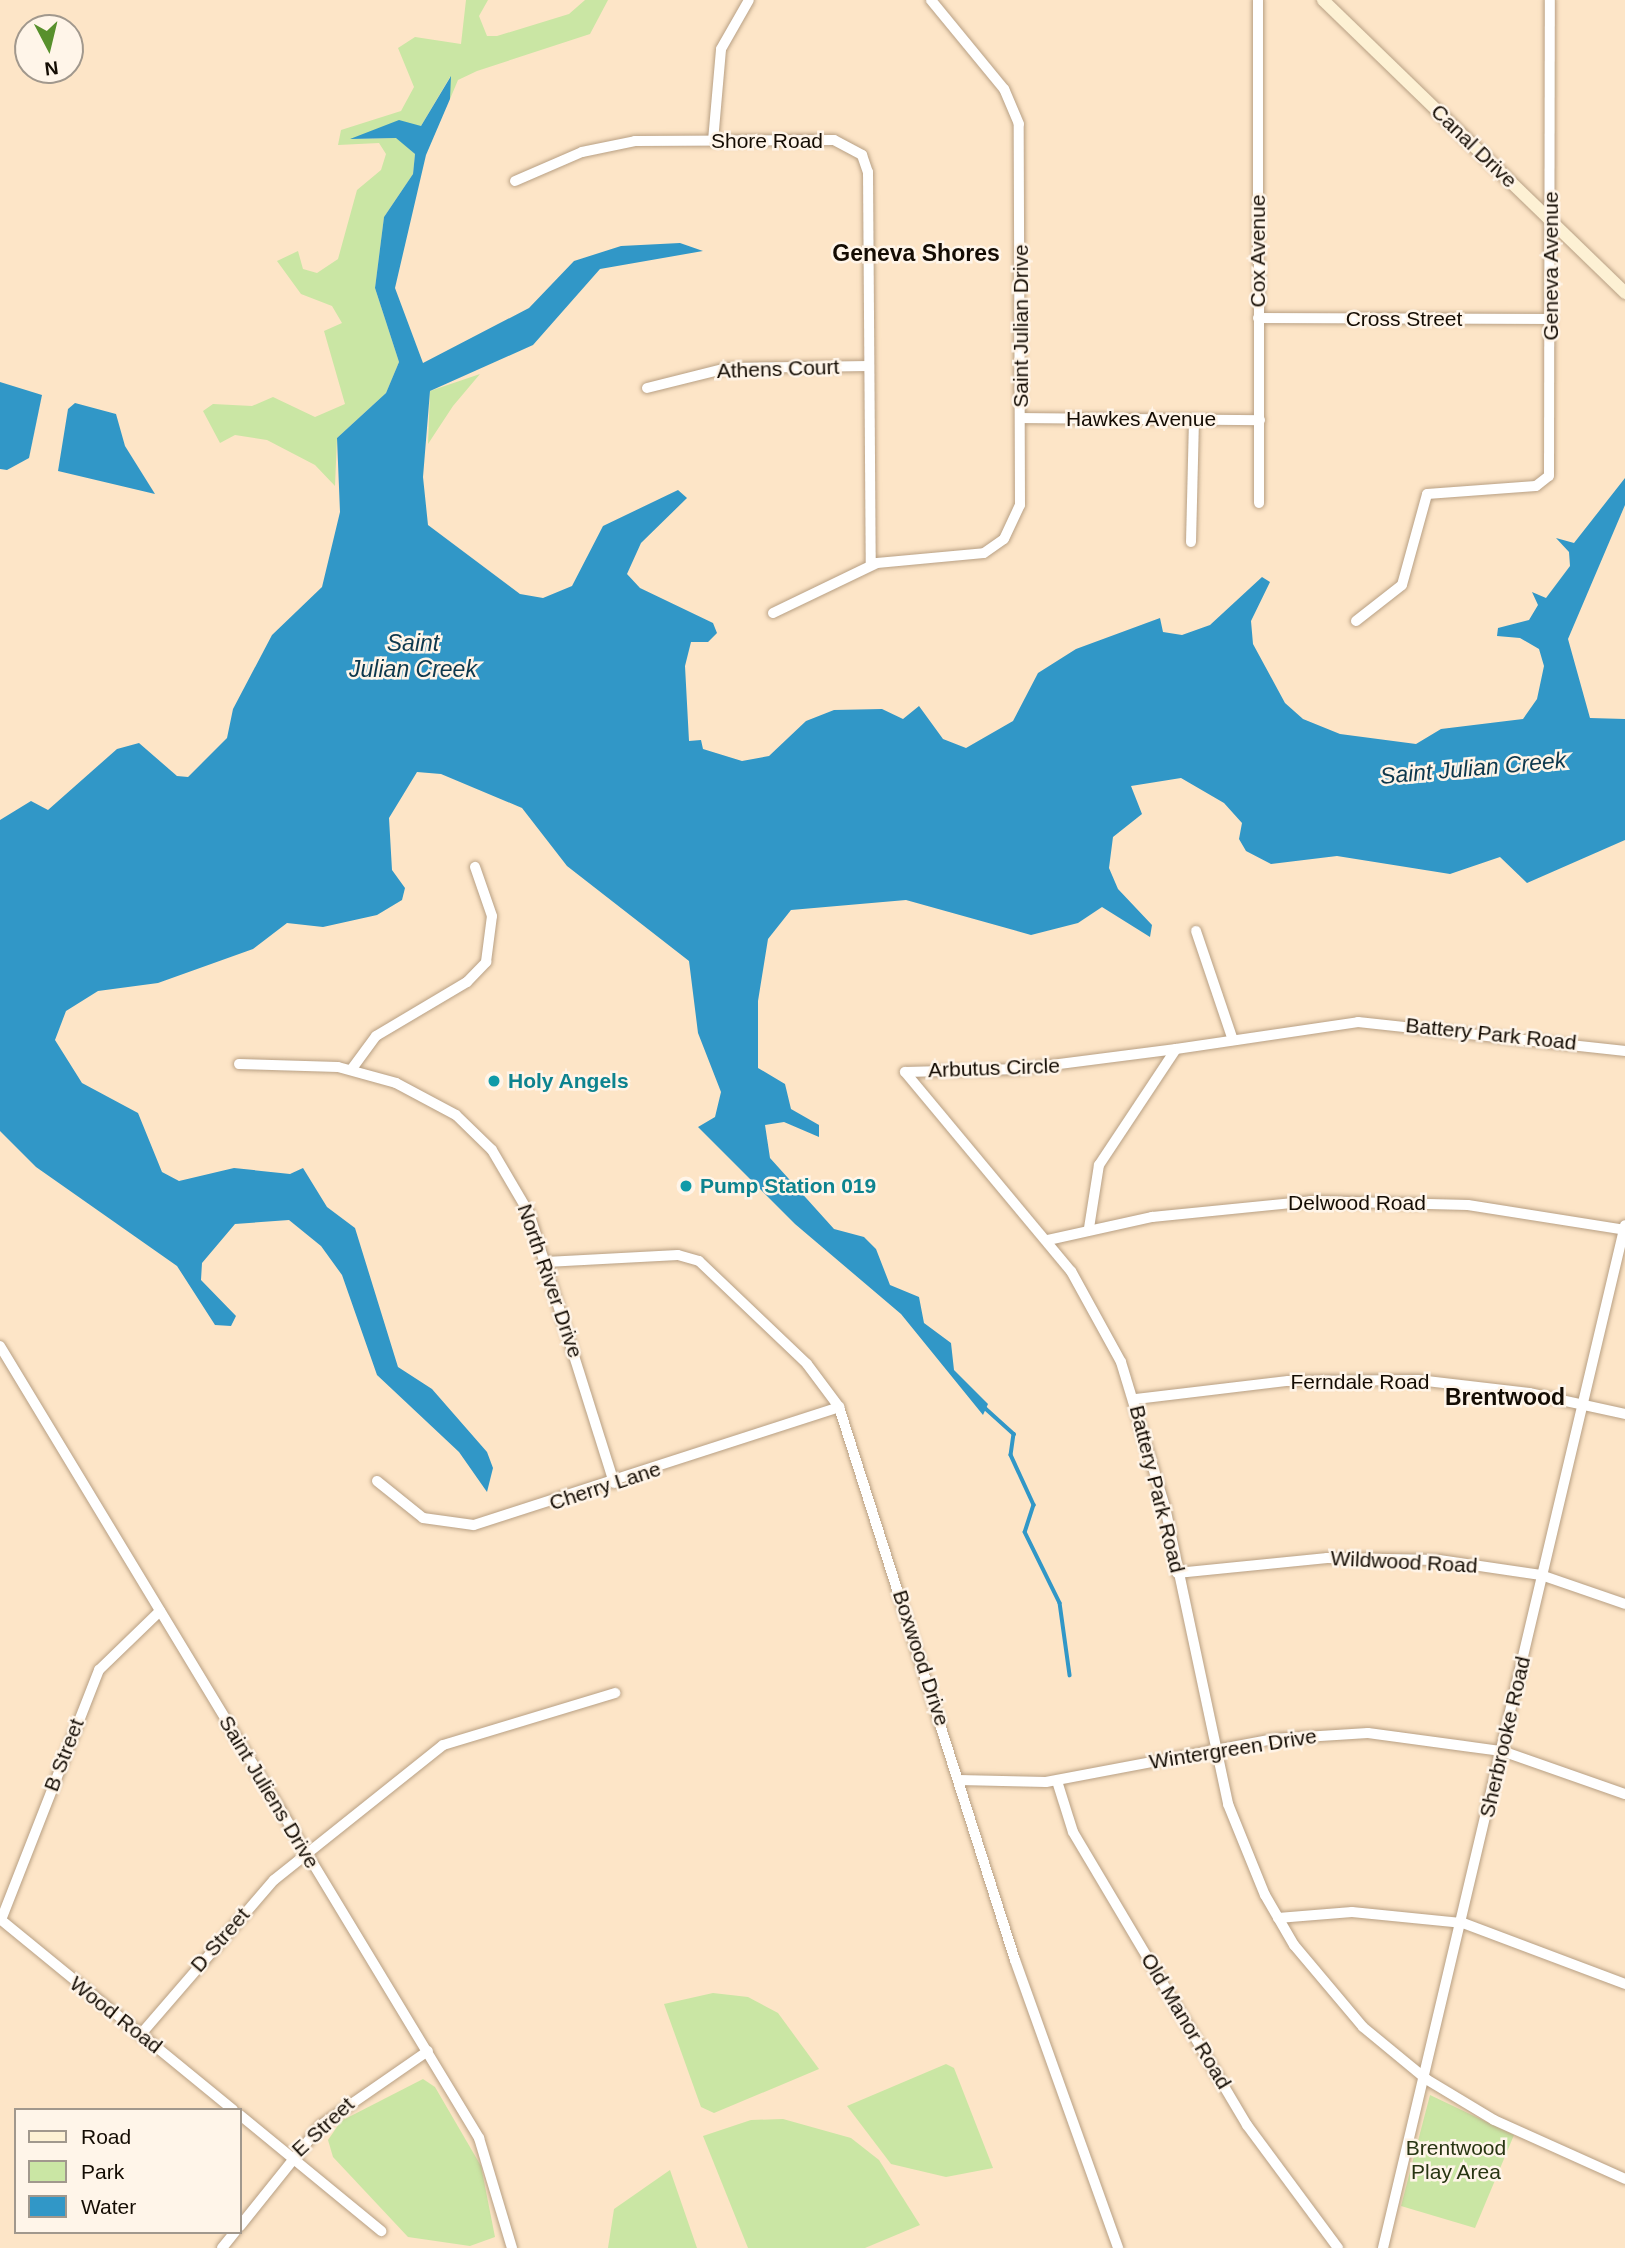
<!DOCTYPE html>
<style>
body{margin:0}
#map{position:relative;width:1625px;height:2248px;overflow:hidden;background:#fde5c7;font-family:Arial,sans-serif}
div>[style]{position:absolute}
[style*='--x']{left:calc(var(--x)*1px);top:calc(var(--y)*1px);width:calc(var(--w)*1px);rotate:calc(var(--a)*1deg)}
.green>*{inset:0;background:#cae6a4}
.water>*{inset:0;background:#3197c7}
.stream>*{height:3.5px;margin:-1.75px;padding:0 1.75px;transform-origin:1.75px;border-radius:1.75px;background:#3197c7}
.roads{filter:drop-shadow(0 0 2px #b8a084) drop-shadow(0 0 2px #b8a084)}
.street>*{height:10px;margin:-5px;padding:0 5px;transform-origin:5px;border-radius:5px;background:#fff}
.secondary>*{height:12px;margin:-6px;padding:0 6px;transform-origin:6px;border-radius:6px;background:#fdf1d4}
.dots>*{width:19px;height:19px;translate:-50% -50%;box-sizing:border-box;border:4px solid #fff5e9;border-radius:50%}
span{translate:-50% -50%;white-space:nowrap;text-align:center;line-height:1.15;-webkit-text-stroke:5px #fff5e9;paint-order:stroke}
.street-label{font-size:21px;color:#140c03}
.culture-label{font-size:21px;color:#0d838f;font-weight:700}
.left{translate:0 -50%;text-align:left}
.park-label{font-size:21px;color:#283512}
.neighbourhood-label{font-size:23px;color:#140c03;font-weight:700}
.water-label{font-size:23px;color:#0d384d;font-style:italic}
.legend{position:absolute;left:14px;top:2108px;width:228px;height:126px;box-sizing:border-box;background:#fff5e9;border:2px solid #a1988d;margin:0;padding:9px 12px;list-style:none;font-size:21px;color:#140c03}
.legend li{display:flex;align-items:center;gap:14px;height:35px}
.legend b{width:35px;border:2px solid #a1988d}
.north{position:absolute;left:14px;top:14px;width:70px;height:70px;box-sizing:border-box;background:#fff5e9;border:2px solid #a1988d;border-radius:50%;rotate:173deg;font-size:19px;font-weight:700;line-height:28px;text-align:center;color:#140c03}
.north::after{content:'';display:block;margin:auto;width:24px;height:32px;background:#58902c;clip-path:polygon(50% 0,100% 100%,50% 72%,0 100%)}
</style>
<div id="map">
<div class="green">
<i style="clip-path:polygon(466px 0,488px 0,479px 16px,487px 36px,497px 36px,569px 14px,585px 0,608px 0,590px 34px,477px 71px,458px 80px,450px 99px,450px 77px,421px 126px,353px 139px,397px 138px,415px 154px,413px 174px,384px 217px,375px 288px,399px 362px,386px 393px,337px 438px,335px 486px,315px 465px,267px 440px,235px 435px,220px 443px,203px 411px,213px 404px,252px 406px,273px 397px,315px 417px,345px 404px,324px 331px,342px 323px,332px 306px,301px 294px,277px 261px,298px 251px,303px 269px,317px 273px,338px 259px,357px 190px,381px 170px,386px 154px,379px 143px,338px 145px,341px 130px,401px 111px,414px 87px,398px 48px,415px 37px,461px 44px)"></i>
<i style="clip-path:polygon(480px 374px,453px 406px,428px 444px,430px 391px)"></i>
<i style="clip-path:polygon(713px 1993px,748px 1997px,778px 2013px,819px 2069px,714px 2113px,701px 2107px,664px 2004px)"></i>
<i style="clip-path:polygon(946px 2064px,954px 2068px,993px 2168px,946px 2177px,891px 2164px,847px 2106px)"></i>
<i style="clip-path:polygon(423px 2079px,435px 2087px,481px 2166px,495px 2237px,470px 2246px,408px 2237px,333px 2157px,328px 2140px,341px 2121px)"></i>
<i style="clip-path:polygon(1430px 2095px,1514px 2135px,1475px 2228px,1401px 2206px)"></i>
<i style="clip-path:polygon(783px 2119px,851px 2138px,879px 2160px,920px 2225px,865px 2248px,748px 2248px,703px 2136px,751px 2120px)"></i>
<i style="clip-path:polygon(670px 2170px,697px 2248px,608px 2248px,614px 2209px)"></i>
</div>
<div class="water">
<i style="clip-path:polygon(451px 76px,450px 99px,426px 155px,395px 288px,423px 363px,529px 308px,574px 261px,621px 246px,680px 243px,703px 251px,600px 269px,533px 345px,430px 391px,423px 477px,428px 525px,520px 594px,543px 598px,572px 586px,603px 526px,678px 490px,687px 498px,641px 543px,627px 574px,640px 588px,713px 623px,717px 633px,708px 642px,691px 642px,685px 666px,689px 741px,701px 740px,703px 749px,742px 761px,769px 756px,806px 721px,834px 710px,882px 709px,903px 719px,919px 706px,943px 739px,966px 748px,1013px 721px,1038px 673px,1076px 649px,1160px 618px,1163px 632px,1182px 635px,1210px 625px,1262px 577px,1270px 582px,1251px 621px,1253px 644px,1285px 703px,1303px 719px,1340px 734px,1416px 744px,1441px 729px,1523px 719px,1537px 699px,1544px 666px,1539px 649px,1520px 638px,1497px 636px,1498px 628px,1529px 620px,1538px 605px,1532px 592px,1546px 598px,1570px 566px,1569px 552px,1556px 538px,1574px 543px,1625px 478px,1625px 505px,1568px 639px,1590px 718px,1625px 719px,1625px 840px,1527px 883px,1500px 857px,1450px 874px,1337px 856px,1271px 864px,1246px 851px,1239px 839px,1242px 823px,1224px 803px,1181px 778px,1131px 786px,1142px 814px,1113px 837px,1109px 868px,1118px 889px,1152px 925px,1150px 937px,1102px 907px,1078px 923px,1031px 935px,906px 900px,791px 910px,768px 939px,758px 1001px,758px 1068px,785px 1084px,791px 1109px,819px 1125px,819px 1137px,784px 1122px,765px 1125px,770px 1158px,834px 1229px,864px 1237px,876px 1249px,890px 1285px,919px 1297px,924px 1323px,951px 1343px,954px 1370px,988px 1404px,983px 1415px,901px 1314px,795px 1224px,698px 1127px,715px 1117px,721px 1092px,698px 1033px,689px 961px,567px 866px,522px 808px,441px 774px,417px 772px,389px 818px,392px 870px,405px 888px,402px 900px,377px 915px,323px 927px,287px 923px,253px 949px,158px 983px,98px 991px,66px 1011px,55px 1040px,82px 1083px,138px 1113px,162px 1172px,179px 1181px,234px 1168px,290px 1174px,303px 1168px,327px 1207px,355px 1228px,398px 1367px,432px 1389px,487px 1452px,493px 1468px,487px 1492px,459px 1452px,377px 1375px,342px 1275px,321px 1246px,289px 1220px,235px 1224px,202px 1263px,201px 1280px,236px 1316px,231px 1326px,215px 1325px,177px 1266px,36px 1167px,0 1131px,0 820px,31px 801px,48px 810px,117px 749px,139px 743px,177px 776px,188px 777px,227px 738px,233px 709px,272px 635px,322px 587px,340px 512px,337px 438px,386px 393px,399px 362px,375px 288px,384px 217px,413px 174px,415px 154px,396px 138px,350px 139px,399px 120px,421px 126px)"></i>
<i style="clip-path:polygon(0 382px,42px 395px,29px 458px,7px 470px,0 469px)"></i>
<i style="clip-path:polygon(75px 403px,116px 414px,125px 446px,155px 494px,58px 471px,68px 409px)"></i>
</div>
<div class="stream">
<i style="--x:983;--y:1406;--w:42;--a:42.1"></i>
<i style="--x:1014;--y:1434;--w:21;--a:98"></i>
<i style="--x:1011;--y:1455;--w:55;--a:65.3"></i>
<i style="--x:1034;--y:1505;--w:28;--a:108"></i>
<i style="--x:1025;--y:1532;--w:79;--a:63.8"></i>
<i style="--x:1060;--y:1603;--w:73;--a:82.1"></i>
</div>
<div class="roads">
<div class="street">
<i style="--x:1258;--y:0;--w:503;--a:89.89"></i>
<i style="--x:713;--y:141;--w:92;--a:-85"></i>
<i style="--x:721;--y:49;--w:56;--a:-60.3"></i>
<i style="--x:515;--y:181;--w:73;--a:-23.4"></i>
<i style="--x:582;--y:152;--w:54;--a:-11.7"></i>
<i style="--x:635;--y:141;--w:199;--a:-0.3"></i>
<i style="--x:834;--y:140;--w:32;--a:28"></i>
<i style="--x:862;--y:155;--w:18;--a:71"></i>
<i style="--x:868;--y:172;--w:393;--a:89.6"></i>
<i style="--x:1258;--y:318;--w:293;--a:0.2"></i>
<i style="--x:647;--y:388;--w:82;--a:-14"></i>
<i style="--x:727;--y:368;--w:142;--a:-0.8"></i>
<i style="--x:1021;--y:418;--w:239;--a:0.5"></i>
<i style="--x:1191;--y:542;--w:123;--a:-88.6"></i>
<i style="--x:773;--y:613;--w:115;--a:-25.7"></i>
<i style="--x:877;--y:563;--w:107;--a:-5.3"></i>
<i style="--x:984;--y:553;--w:24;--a:-35"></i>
<i style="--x:1004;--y:539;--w:38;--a:-65"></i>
<i style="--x:1020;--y:505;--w:381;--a:-90.2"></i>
<i style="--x:1019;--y:124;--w:38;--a:-113"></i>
<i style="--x:1004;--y:89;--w:115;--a:-129.4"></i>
<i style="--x:1356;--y:621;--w:58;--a:-38"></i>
<i style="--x:1402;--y:585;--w:94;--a:-74.6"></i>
<i style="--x:1427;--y:494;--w:109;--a:-4.2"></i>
<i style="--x:1536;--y:486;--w:16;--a:-38"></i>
<i style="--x:1549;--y:476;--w:476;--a:-89.9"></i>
<i style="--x:1196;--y:931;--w:115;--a:71.3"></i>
<i style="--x:1176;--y:1049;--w:157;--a:172.7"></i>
<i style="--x:1020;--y:1069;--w:115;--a:178.5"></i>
<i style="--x:905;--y:1072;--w:259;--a:50.2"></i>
<i style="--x:1071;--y:1271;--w:104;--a:61.2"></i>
<i style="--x:1121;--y:1362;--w:152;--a:73.1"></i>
<i style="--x:1165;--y:1507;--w:304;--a:78"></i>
<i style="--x:1228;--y:1804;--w:98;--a:67.9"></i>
<i style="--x:1265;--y:1895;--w:58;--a:59.9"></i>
<i style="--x:1294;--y:1945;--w:107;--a:49.9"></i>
<i style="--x:1363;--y:2027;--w:82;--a:39.5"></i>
<i style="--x:1426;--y:2079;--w:79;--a:31.1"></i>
<i style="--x:1494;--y:2120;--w:144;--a:24.2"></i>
<i style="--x:239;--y:1064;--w:99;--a:1.7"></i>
<i style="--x:338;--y:1067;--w:60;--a:15.4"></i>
<i style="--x:396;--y:1083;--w:68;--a:28.1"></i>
<i style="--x:456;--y:1115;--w:50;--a:44.2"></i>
<i style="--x:492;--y:1150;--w:73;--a:59.6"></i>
<i style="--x:529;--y:1213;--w:283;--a:72.5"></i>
<i style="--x:351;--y:1070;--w:42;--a:-53.7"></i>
<i style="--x:376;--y:1036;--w:106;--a:-30.7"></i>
<i style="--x:467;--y:982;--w:28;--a:-46"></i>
<i style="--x:486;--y:962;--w:46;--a:-82.6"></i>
<i style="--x:492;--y:916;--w:52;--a:-109.1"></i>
<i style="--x:1089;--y:1228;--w:64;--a:-81"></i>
<i style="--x:1099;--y:1165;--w:139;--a:-56.4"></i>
<i style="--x:1176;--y:1049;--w:184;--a:-8.4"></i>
<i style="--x:1358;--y:1022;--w:269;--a:6.2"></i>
<i style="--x:1048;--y:1240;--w:107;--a:-12.5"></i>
<i style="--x:1152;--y:1217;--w:160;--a:-5.7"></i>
<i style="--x:1311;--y:1201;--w:157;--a:1.5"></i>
<i style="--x:1468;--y:1205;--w:159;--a:9"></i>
<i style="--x:546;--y:1262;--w:132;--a:-3"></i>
<i style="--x:678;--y:1255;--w:22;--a:16"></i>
<i style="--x:699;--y:1261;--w:149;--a:43.6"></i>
<i style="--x:807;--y:1364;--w:54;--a:53.3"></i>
<i style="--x:839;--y:1407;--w:580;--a:72.35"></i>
<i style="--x:1015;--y:1960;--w:306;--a:70.3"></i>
<i style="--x:0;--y:1346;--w:926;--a:58.83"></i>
<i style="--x:479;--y:2138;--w:115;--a:73.3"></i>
<i style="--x:1136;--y:1399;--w:153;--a:-6.8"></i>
<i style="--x:1288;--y:1381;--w:130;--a:-0.4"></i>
<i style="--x:1418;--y:1380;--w:112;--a:6.7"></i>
<i style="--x:1529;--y:1393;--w:98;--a:12.3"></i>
<i style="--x:377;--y:1481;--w:59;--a:38.8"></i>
<i style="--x:423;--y:1518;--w:51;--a:7.8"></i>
<i style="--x:474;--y:1525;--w:384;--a:-17.9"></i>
<i style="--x:1177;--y:1573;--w:151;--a:-5.7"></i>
<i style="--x:1327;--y:1558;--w:112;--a:1"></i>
<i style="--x:1439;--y:1560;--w:103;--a:8.4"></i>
<i style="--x:1541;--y:1575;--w:89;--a:19"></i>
<i style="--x:959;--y:1780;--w:87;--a:1.3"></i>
<i style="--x:1046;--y:1782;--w:231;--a:-10.7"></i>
<i style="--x:1273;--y:1739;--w:95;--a:-3.6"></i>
<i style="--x:1368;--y:1733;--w:135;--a:7.7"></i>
<i style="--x:1502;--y:1751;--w:130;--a:19.3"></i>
<i style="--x:1057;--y:1781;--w:53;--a:72.6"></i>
<i style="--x:1073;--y:1832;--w:341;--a:59.3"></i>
<i style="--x:1247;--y:2125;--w:153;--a:53.5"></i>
<i style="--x:1278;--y:1918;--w:74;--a:-4.6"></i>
<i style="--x:1352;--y:1912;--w:112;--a:5.7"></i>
<i style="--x:1463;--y:1923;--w:173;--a:20.6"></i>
<i style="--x:0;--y:1919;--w:301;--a:39.3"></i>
<i style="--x:1;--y:1920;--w:269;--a:-68.6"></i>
<i style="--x:99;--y:1670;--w:85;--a:-44"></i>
<i style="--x:141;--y:2034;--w:203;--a:-49.2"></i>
<i style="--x:274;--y:1880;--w:216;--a:-38.6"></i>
<i style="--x:443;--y:1745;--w:180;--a:-16.8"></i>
<i style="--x:240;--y:2115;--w:183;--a:39.4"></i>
<i style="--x:240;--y:2226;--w:129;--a:-51.3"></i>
<i style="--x:321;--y:2125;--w:130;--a:-34.7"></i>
<i style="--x:222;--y:2248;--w:21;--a:-51"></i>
<i style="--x:1383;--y:2248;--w:1051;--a:-76.69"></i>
</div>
<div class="secondary">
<i style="--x:1323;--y:0;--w:421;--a:44.1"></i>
</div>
</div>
<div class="dots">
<i style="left:494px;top:1081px;background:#0f9aa8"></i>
<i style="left:686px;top:1186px;background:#0f9aa8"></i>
</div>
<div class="street-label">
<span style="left:767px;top:141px">Shore Road</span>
<span style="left:1474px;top:146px;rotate:44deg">Canal Drive</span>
<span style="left:1258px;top:251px;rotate:-90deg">Cox Avenue</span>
<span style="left:1551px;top:266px;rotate:-90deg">Geneva Avenue</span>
<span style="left:1404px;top:319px">Cross Street</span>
<span style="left:1021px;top:326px;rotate:-90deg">Saint Julian Drive</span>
<span style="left:778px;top:369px;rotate:-2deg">Athens Court</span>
<span style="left:1141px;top:419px">Hawkes Avenue</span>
<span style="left:1491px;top:1034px;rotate:6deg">Battery Park Road</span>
<span style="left:994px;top:1068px;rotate:-2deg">Arbutus Circle</span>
<span style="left:1357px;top:1203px">Delwood Road</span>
<span style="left:550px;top:1281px;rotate:71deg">North River Drive</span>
<span style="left:1360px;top:1382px">Ferndale Road</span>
<span style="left:605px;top:1486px;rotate:-18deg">Cherry Lane</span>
<span style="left:1157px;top:1489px;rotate:76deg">Battery Park Road</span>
<span style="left:1404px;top:1562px;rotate:3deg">Wildwood Road</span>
<span style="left:921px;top:1658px;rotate:72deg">Boxwood Drive</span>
<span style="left:1505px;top:1737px;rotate:-77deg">Sherbrooke Road</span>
<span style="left:1233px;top:1749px;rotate:-9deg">Wintergreen Drive</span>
<span style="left:64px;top:1755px;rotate:-69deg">B Street</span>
<span style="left:269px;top:1792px;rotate:59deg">Saint Juliens Drive</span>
<span style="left:220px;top:1940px;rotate:-49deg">D Street</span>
<span style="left:116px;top:2015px;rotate:38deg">Wood Road</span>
<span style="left:1186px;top:2021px;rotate:59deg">Old Manor Road</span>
<span style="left:323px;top:2127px;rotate:-43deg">E Street</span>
</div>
<div class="culture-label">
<span class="left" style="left:508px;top:1081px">Holy Angels</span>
<span class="left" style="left:700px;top:1186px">Pump Station 019</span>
</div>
<div class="park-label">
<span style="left:1456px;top:2160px">Brentwood<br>Play Area</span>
</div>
<div class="neighbourhood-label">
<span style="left:916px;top:253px">Geneva Shores</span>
<span style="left:1505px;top:1397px">Brentwood</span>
</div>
<div class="water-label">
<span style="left:413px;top:656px">Saint<br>Julian Creek</span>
<span style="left:1473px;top:768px;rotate:-5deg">Saint Julian Creek</span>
</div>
<ul class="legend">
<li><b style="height:9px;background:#fdf1d4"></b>Road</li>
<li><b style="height:19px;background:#cae6a4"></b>Park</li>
<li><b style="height:19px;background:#3197c7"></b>Water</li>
</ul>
<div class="north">N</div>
</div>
